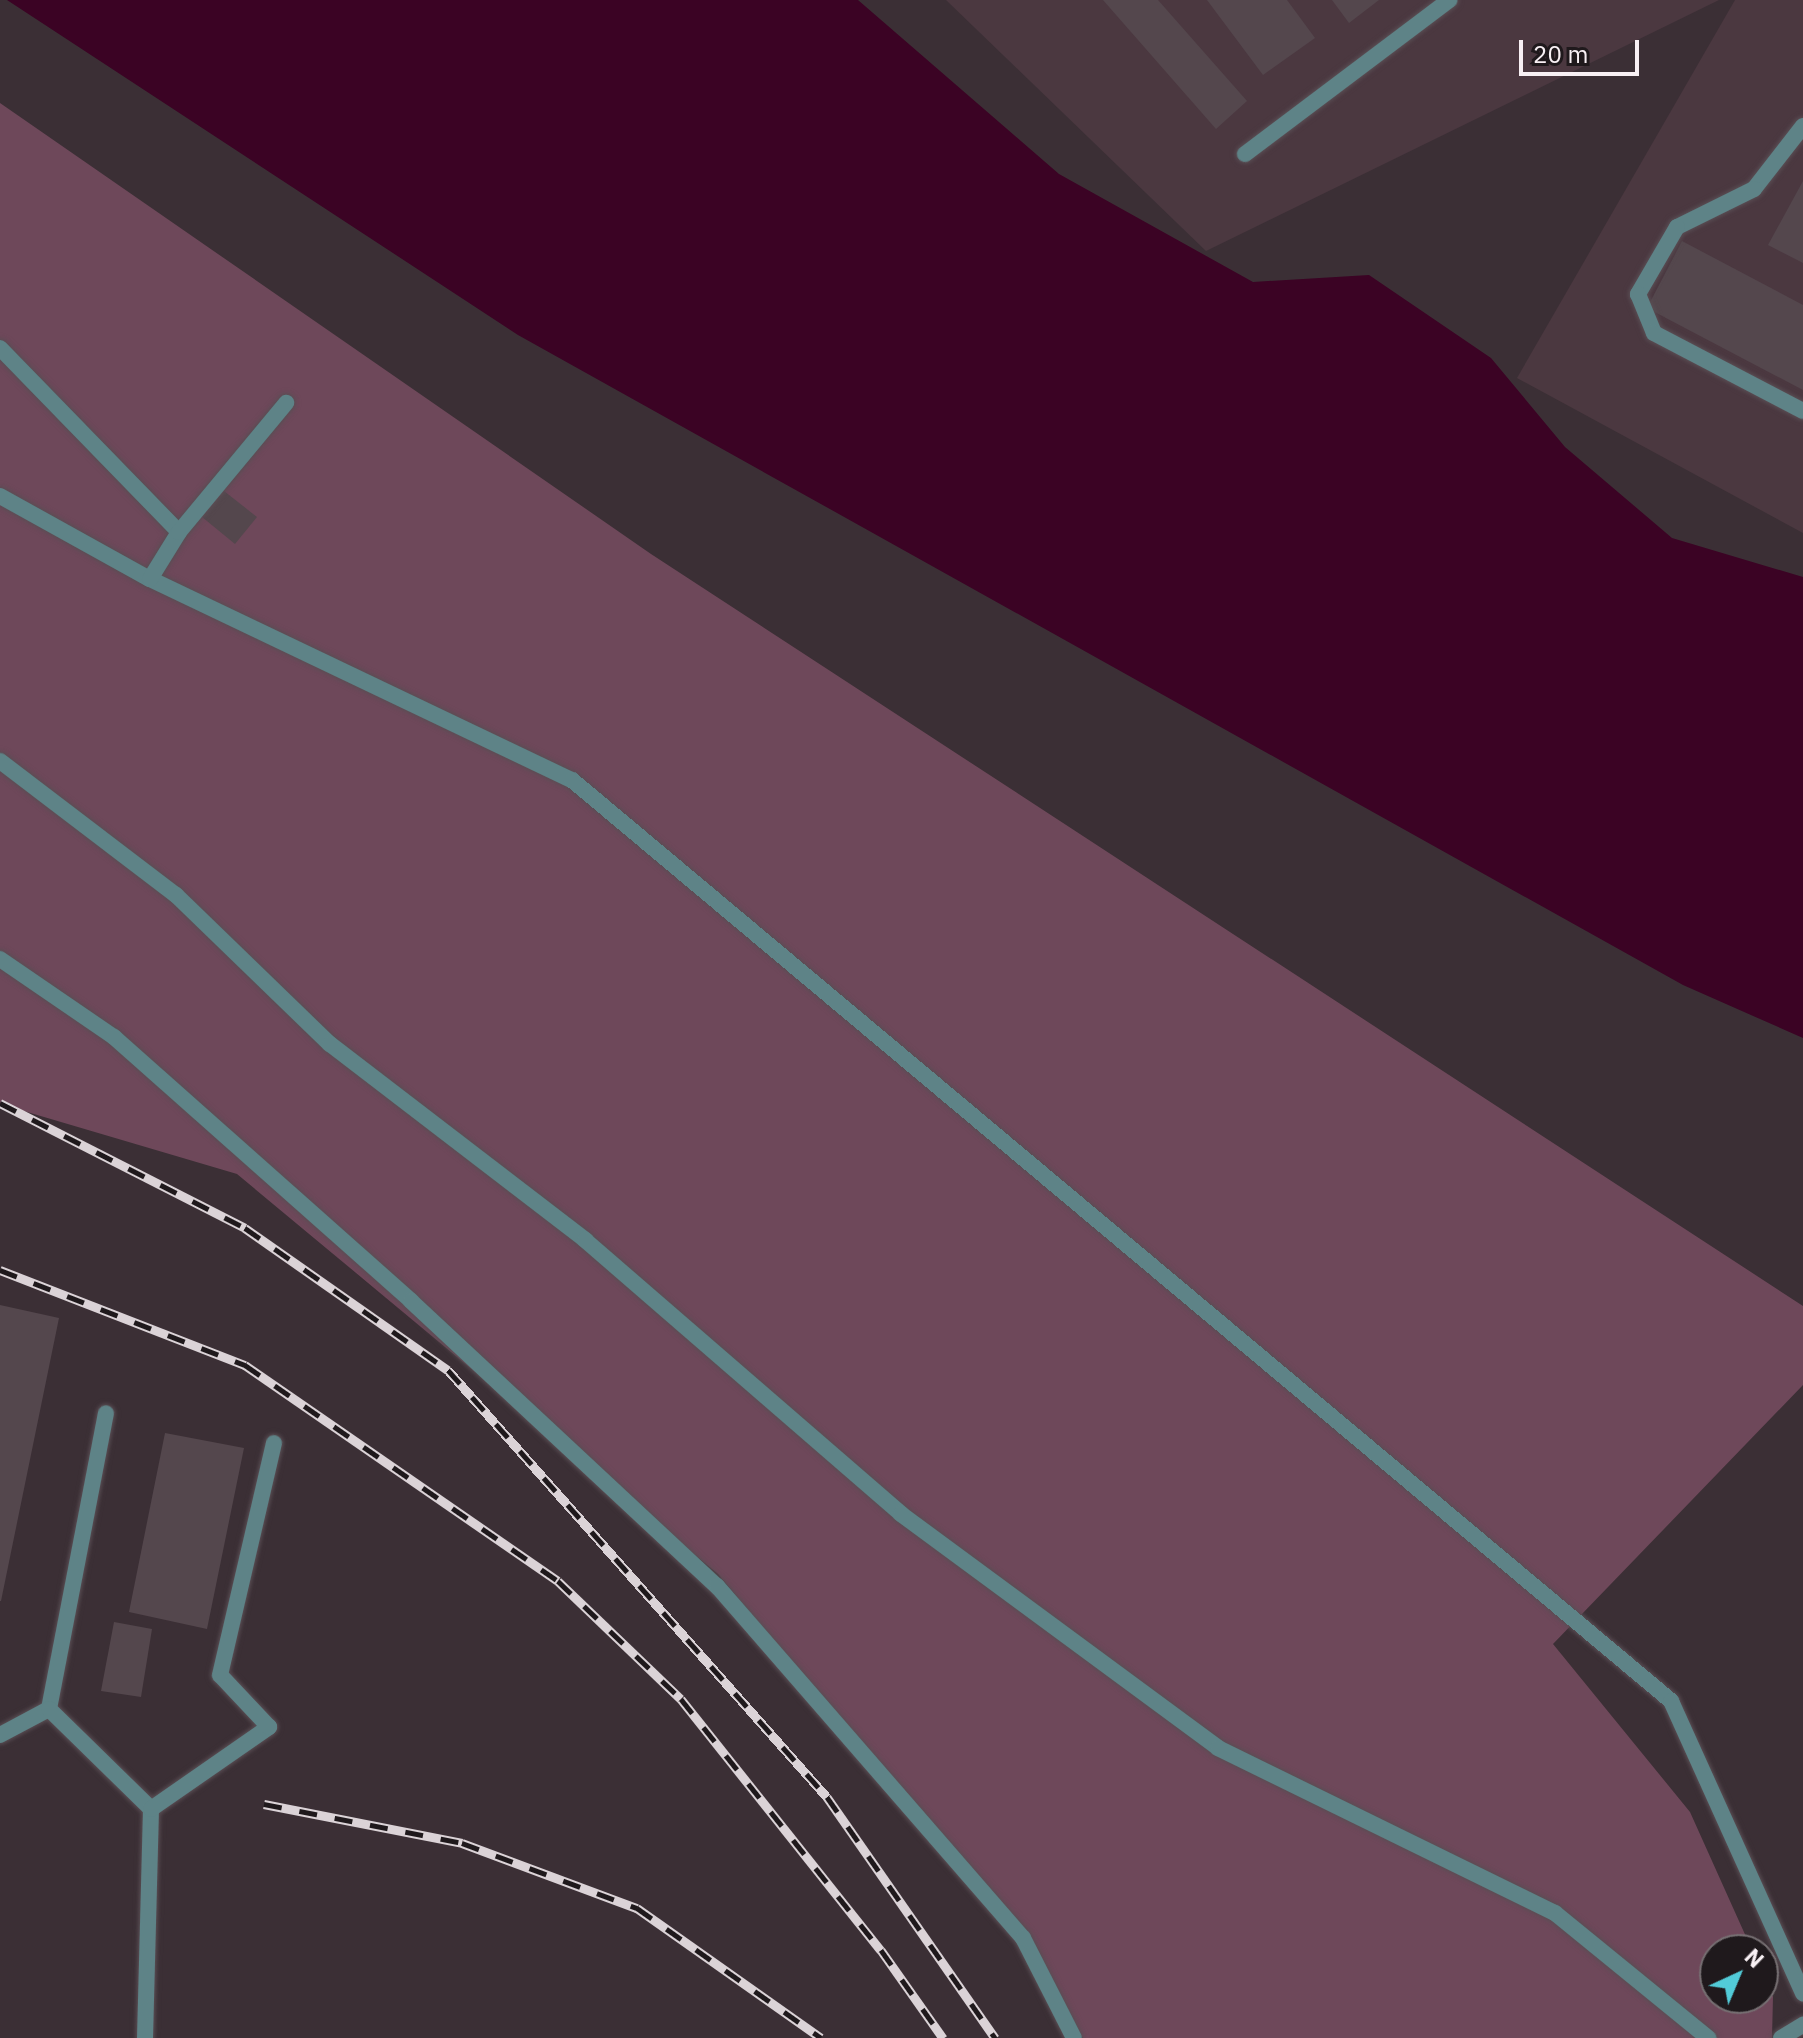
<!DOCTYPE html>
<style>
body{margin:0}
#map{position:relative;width:1803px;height:2038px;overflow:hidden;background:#3b2f35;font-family:"IBM Plex Sans",sans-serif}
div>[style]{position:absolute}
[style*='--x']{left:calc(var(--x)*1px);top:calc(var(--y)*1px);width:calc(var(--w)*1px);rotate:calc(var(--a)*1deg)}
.built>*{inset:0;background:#4b3840}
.green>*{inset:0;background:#6e485a}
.water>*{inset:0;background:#3b0324}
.building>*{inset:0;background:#54474d}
.roads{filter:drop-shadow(0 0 2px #594e54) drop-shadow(0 0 2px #594e54)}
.service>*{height:16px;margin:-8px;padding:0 8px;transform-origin:8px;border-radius:8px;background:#5e8387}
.minor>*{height:16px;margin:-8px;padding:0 8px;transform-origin:8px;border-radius:8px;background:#5e8387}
.rail>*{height:9px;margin-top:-4.5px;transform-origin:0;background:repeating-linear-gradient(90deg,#1f191c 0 18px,#dbd3d7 0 36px);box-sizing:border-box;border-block:2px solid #dbd3d7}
span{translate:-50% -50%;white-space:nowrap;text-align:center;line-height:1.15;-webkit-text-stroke:8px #1f191c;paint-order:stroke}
.north{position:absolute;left:1699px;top:1934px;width:80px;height:80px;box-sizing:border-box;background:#1f191c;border:2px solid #766f72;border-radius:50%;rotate:44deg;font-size:22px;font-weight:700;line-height:32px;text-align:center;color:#f8f0f4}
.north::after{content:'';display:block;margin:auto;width:28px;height:36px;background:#52cbd8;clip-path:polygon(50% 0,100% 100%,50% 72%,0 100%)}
.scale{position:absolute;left:1519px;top:40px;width:120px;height:36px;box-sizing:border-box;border:4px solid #f8f0f4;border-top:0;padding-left:10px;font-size:24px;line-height:28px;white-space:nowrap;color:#f8f0f4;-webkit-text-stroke:6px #1f191c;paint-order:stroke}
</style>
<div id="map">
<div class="built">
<i style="clip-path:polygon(946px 0,1719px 0,1206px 251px)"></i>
<i style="clip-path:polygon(1735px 0,1803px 0,1803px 533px,1517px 378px)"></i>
</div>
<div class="green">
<i style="clip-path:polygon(0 103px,651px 554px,1803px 1306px,1803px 1385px,1553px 1644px,1690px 1812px,1752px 1950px,1715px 1950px,1715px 1998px,1763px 1998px,1763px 1975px,1773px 1997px,1772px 2038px,1083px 2038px,1037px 1952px,718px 1574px,237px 1174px,0 1104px)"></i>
</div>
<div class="water">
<i style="clip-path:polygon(7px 0,858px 0,1059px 174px,1253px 282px,1369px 275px,1491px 358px,1565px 447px,1672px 538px,1803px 577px,1803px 1038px,1683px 985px,518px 335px)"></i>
</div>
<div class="building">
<i style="clip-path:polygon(1103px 0,1158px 0,1247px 101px,1216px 129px)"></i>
<i style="clip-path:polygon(1207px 0,1287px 0,1315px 38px,1263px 75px)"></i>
<i style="clip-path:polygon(1332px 0,1379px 0,1349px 23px)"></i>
<i style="clip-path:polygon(1803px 181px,1803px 263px,1768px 245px)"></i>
<i style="clip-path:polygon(1682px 241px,1803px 305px,1803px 390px,1647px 308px)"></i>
<i style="clip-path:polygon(224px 491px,257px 517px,235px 544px,202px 517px)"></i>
<i style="clip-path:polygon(0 1305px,59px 1318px,1px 1601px,0 1601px)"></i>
<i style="clip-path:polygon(165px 1433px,244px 1448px,207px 1629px,129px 1612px)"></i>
<i style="clip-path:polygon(114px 1622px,152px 1629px,141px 1697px,101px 1691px)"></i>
</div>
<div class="roads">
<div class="service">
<i style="--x:1803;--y:126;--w:80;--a:127.9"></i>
<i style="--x:1754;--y:189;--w:86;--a:153.7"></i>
<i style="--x:1677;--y:227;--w:78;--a:120.2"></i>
<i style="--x:1638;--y:294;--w:42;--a:67.7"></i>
<i style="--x:1654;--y:333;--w:168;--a:27.6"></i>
<i style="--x:0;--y:348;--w:257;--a:45.8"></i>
<i style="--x:0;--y:496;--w:171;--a:29"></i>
<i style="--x:150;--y:579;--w:467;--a:25.5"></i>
<i style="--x:572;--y:780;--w:1434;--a:39.96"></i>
<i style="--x:1671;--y:1701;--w:321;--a:65.7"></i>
<i style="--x:150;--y:579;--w:55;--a:-58.3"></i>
<i style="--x:179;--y:532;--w:168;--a:-50.3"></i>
<i style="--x:0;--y:761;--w:221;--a:37.3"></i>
<i style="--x:176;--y:895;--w:214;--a:44.1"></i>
<i style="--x:330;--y:1044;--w:322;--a:37.5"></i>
<i style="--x:585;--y:1240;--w:418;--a:40.9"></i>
<i style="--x:901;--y:1514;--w:394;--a:36.4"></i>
<i style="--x:1218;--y:1748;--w:375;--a:26.1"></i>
<i style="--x:1555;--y:1913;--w:198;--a:39.2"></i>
<i style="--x:0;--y:959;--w:138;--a:34.4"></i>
<i style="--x:114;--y:1037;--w:397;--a:41.6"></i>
<i style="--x:411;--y:1301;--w:418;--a:43"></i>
<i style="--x:717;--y:1586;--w:466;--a:49"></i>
<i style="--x:1023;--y:1938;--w:112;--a:63"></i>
<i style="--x:49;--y:1709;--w:301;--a:-79.1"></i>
<i style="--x:0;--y:1735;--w:55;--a:-28"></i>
<i style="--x:49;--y:1709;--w:143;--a:44.4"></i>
<i style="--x:151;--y:1809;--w:229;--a:91.5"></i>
<i style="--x:151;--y:1809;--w:144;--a:-34.8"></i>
<i style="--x:269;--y:1727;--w:71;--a:-133.3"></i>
<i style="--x:220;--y:1675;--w:238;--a:-76.9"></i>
</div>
<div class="minor">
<i style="--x:1245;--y:154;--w:256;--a:-37"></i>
<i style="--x:1781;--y:2038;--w:26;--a:-31"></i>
</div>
</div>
<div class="rail">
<i style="--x:0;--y:1103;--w:275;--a:27"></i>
<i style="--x:245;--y:1228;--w:248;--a:35"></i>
<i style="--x:448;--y:1370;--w:571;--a:48.41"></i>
<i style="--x:827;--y:1797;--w:294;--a:55.1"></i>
<i style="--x:0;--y:1270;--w:263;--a:21.2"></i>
<i style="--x:245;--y:1365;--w:380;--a:34.6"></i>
<i style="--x:558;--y:1581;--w:170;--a:43.8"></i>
<i style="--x:681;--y:1699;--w:321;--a:51.5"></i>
<i style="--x:881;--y:1950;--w:108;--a:54.8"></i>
<i style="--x:264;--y:1804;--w:202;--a:11.1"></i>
<i style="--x:462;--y:1843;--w:187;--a:20.4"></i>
<i style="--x:637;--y:1908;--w:225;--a:35.2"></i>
</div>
<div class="north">N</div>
<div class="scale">20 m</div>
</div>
